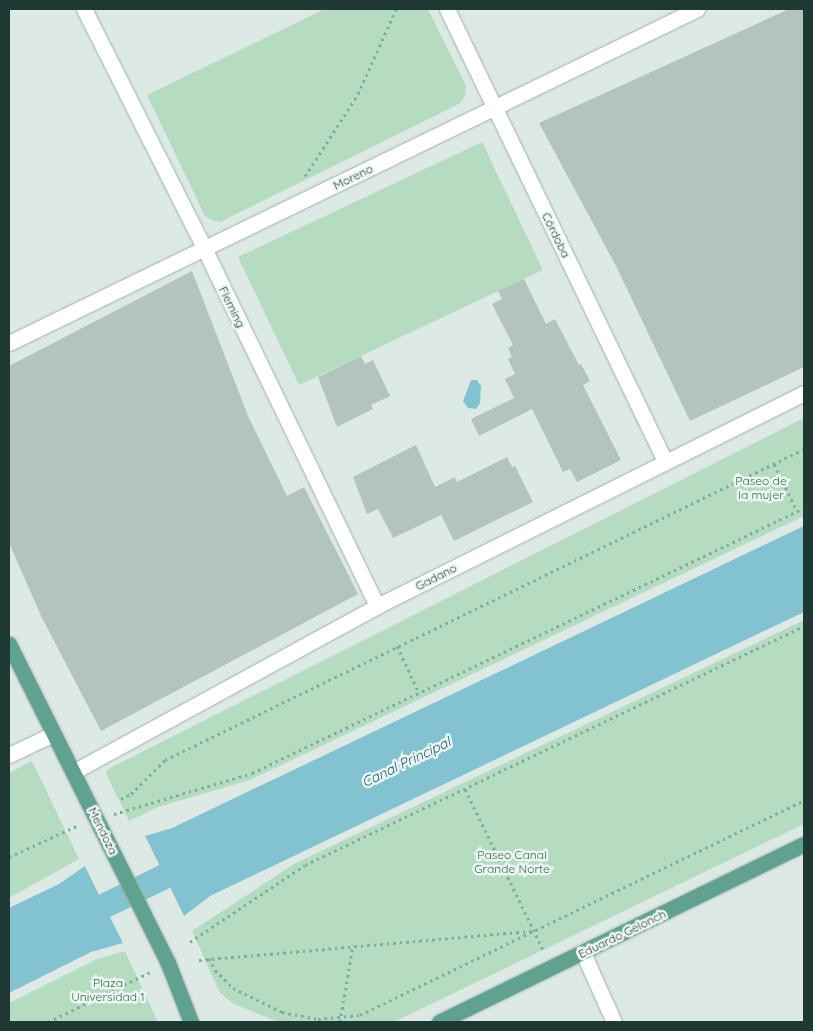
<!DOCTYPE html>
<meta charset="utf-8">
<style>
body{margin:0}
#map{position:relative;width:813px;height:1031px;overflow:hidden;background:#dde9e4;font-family:Quicksand,sans-serif}
div>[style]{position:absolute}
[style*='--x']{left:calc(var(--x)*1px);top:calc(var(--y)*1px);width:calc(var(--w)*1px);rotate:calc(var(--a)*1deg)}
.green>*{inset:0;background:#b5dcc1}
.water>*{inset:0;background:#82c2d1}
.pier>*{inset:0;background:#dde9e4}
.canal>*{height:25px;margin:-12.5px;padding:0 12.5px;transform-origin:12.5px;border-radius:12.5px;background:#82c2d1}
.building>*{inset:0;background:#b2c4bd}
.path>*{height:3px;margin-top:-1.5px;transform-origin:0;background:repeating-linear-gradient(90deg,#7caea0 0 2.5px,transparent 0 6.5px)}
.roads{filter:drop-shadow(0 0 1px #a0b1ab) drop-shadow(0 0 1px #a0b1ab)}
.minor>*{height:15px;margin:-7.5px;padding:0 7.5px;transform-origin:7.5px;border-radius:7.5px;background:#fff}
.major>*{height:15px;margin:-7.5px;padding:0 7.5px;transform-origin:7.5px;border-radius:7.5px;background:#60a192}
span{translate:-50% -50%;white-space:nowrap;text-align:center;line-height:1.15;-webkit-text-stroke:5px #edf6f2;paint-order:stroke}
.street-label{font-size:12px;color:#1e3933}
.park-label{font-size:12px;color:#287047}
.water-label{font-size:14px;color:#186275;font-style:italic}
.frame{position:absolute;inset:0;border:10px solid #1e3933;pointer-events:none}
</style>
<div id="map">
<div class="green">
<i style="clip-path:polygon(325px 9px,428px 9px,466px 86px,465px 96px,459px 104px,220px 222px,212px 220px,205px 216px,147px 95px)"></i>
<i style="clip-path:polygon(482px 142px,543px 270px,299px 385px,238px 257px)"></i>
<i style="clip-path:polygon(804px 418px,804px 516px,250px 780px,158px 807px,129px 821px,107px 776px,106px 772px,110px 768px)"></i>
<i style="clip-path:polygon(804px 620px,804px 824px,394px 1022px,278px 1022px,234px 1004px,220px 993px,192px 931px,294px 864px)"></i>
<i style="clip-path:polygon(32px 761px,79px 859px,9px 898px,9px 773px)"></i>
<i style="clip-path:polygon(125px 951px,158px 1022px,9px 1022px,9px 1003px,95px 960px)"></i>
</div>
<div class="water">
<i style="clip-path:polygon(471px 380px,477px 380px,481px 386px,480px 403px,476px 409px,468px 408px,463px 401px)"></i>
<i style="clip-path:polygon(804px 526px,804px 612px,210px 896px,184px 916px,145px 836px,172px 828px)"></i>
<i style="clip-path:polygon(85px 866px,123px 943px,91px 952px,9px 993px,9px 908px,59px 884px)"></i>
</div>
<div class="pier">
<i style="clip-path:polygon(145px 836px,185px 918px,143px 837px)"></i>
<i style="clip-path:polygon(88px 865px,125px 942px,124px 945px,85px 866px)"></i>
</div>
<div class="canal">
<i style="--x:74;--y:920;--w:135;--a:-26"></i>
</div>
<div class="building">
<i style="clip-path:polygon(789px 9px,804px 9px,804px 367px,690px 421px,617px 268px,539px 123px)"></i>
<i style="clip-path:polygon(192px 271px,248px 416px,287px 496px,304px 487px,358px 594px,101px 731px,42px 618px,9px 543px,9px 366px)"></i>
<i style="clip-path:polygon(524px 279px,546px 324px,555px 319px,579px 365px,581px 364px,590px 381px,583px 385px,621px 460px,577px 482px,570px 469px,563px 472px,532px 409px,479px 436px,471px 419px,514px 398px,505px 379px,515px 374px,508px 359px,512px 357px,508px 348px,513px 345px,492px 304px,502px 299px,498px 291px)"></i>
<i style="clip-path:polygon(361px 356px,365px 364px,373px 360px,390px 396px,371px 405px,373px 409px,337px 427px,318px 377px)"></i>
<i style="clip-path:polygon(416px 445px,435px 487px,455px 477px,457px 482px,507px 457px,512px 467px,515px 466px,533px 502px,454px 541px,441px 515px,393px 538px,378px 509px,367px 514px,353px 477px)"></i>
</div>
<div class="path">
<i style="--x:305;--y:176;--w:98;--a:-57.1"></i>
<i style="--x:358;--y:94;--w:93;--a:-65.9"></i>
<i style="--x:774;--y:464;--w:52;--a:63.9"></i>
<i style="--x:397;--y:646;--w:52;--a:64.9"></i>
<i style="--x:465;--y:789;--w:181;--a:64.1"></i>
<i style="--x:121;--y:799;--w:11;--a:-27"></i>
<i style="--x:131;--y:794;--w:48;--a:-45"></i>
<i style="--x:165;--y:760;--w:711;--a:-25.95"></i>
<i style="--x:114;--y:814;--w:144;--a:-16.5"></i>
<i style="--x:252;--y:773;--w:612;--a:-25.64"></i>
<i style="--x:9;--y:857;--w:77;--a:-24.6"></i>
<i style="--x:190;--y:942;--w:138;--a:-33.8"></i>
<i style="--x:305;--y:865;--w:553;--a:-25.59"></i>
<i style="--x:209;--y:958;--w:13;--a:63"></i>
<i style="--x:215;--y:970;--w:25;--a:45"></i>
<i style="--x:233;--y:988;--w:55;--a:26.1"></i>
<i style="--x:282;--y:1012;--w:37;--a:11"></i>
<i style="--x:318;--y:1019;--w:42;--a:-5.4"></i>
<i style="--x:360;--y:1015;--w:493;--a:-25.8"></i>
<i style="--x:199;--y:960;--w:333;--a:-5"></i>
<i style="--x:48;--y:1022;--w:114;--a:-26.1"></i>
<i style="--x:340;--y:1022;--w:78;--a:-80.4"></i>
</div>
<div class="roads">
<div class="minor">
<i style="--x:84;--y:9;--w:267;--a:63.3"></i>
<i style="--x:204;--y:248;--w:398;--a:64.2"></i>
<i style="--x:447;--y:9;--w:502;--a:64.25"></i>
<i style="--x:9;--y:343;--w:765;--a:-25.89"></i>
<i style="--x:9;--y:755;--w:49;--a:-25.5"></i>
<i style="--x:73;--y:772;--w:346;--a:-28.6"></i>
<i style="--x:377;--y:606;--w:477;--a:-26.5"></i>
<i style="--x:583;--y:953;--w:76;--a:65.8"></i>
</div>
<div class="major">
<i style="--x:9;--y:644;--w:356;--a:63.5"></i>
<i style="--x:168;--y:963;--w:63;--a:68.7"></i>
<i style="--x:439;--y:1022;--w:406;--a:-26"></i>
</div>
</div>
<div class="street-label">
<span style="left:353px;top:177px;rotate:-26deg">Moreno</span>
<span style="left:556px;top:235px;rotate:64deg">Córdoba</span>
<span style="left:232px;top:307px;rotate:64deg">Fleming</span>
<span style="left:436px;top:577px;rotate:-27deg">Gadano</span>
<span style="left:103px;top:831px;rotate:64deg">Mendoza</span>
<span style="left:622px;top:934px;rotate:-26deg">Eduardo Gelonch</span>
</div>
<div class="park-label">
<span style="left:761px;top:488px">Paseo de<br>la mujer</span>
<span style="left:512px;top:862px">Paseo Canal<br>Grande Norte</span>
<span style="left:108px;top:990px">Plaza<br>Universidad 1</span>
</div>
<div class="water-label">
<span style="left:406px;top:762px;rotate:-26deg">Canal Principal</span>
</div>
<div class="frame"></div>
</div>
